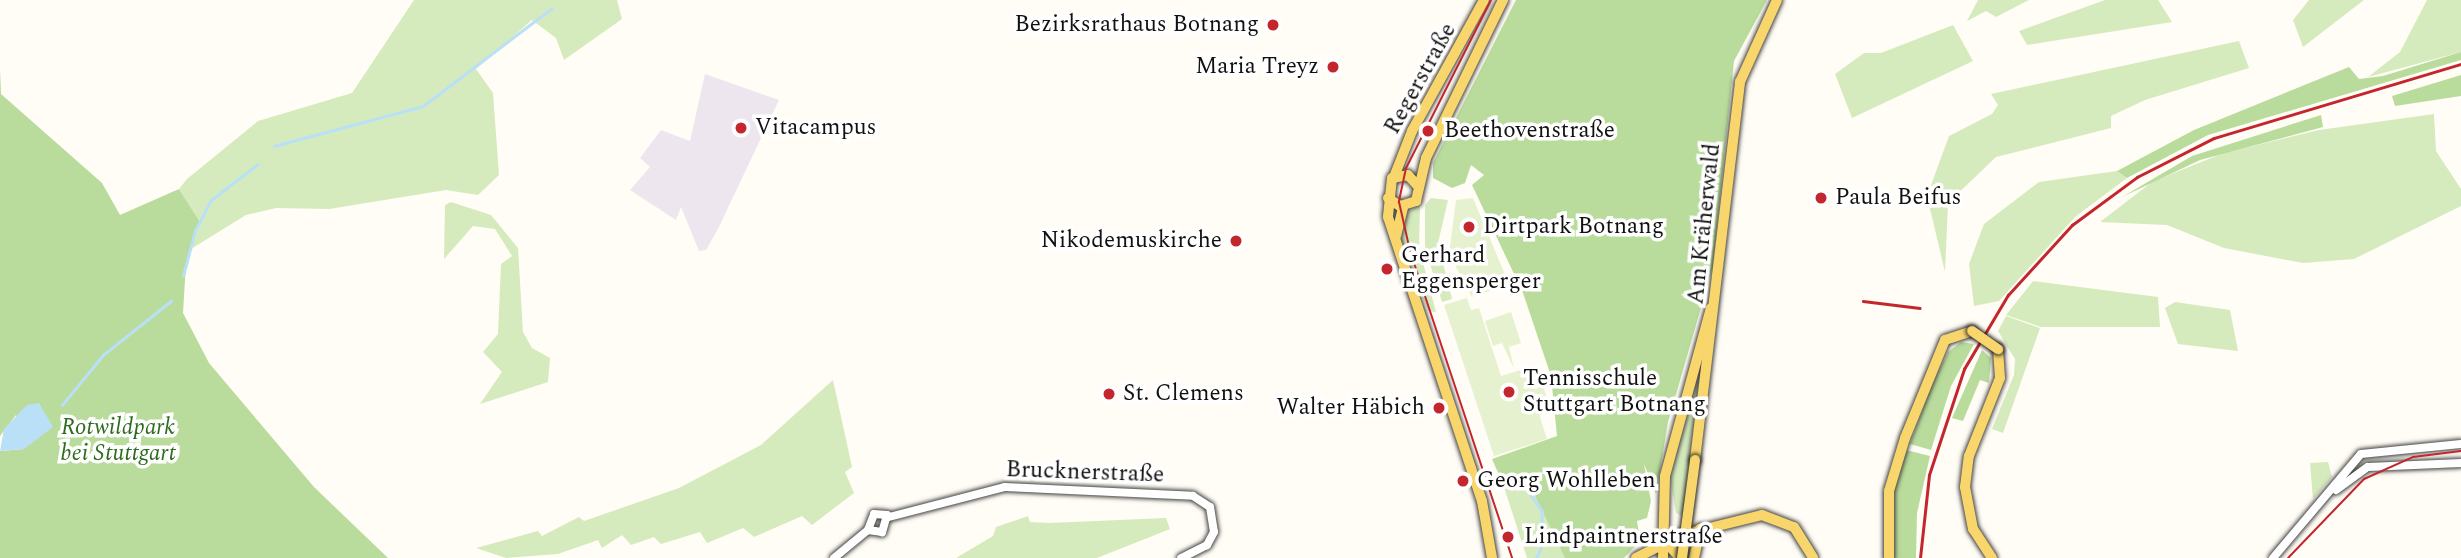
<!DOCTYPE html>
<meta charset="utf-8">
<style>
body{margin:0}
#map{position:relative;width:2461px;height:558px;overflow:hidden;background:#fffdf5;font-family:Spectral,serif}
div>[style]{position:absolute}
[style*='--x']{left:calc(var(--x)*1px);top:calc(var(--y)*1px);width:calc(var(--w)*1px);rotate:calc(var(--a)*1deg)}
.industrial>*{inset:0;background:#eee6ef}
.green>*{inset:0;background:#d5ebbd}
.forest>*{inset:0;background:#b9dc9c}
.pitch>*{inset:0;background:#e6f2cf}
.water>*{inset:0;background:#b9e0f7}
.stream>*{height:2.5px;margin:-1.25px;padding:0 1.25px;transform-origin:1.25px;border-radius:1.25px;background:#b9e0f7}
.roads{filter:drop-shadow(0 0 2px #444) drop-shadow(0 0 2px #444)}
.minor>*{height:8px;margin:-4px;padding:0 4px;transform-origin:4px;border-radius:4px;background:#fff}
.major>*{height:10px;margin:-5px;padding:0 5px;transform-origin:5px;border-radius:5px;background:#f9d66b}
.tram>*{height:2px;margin:-1px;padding:0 1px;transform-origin:1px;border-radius:1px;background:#c4262e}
.rail>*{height:2.5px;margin:-1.25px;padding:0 1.25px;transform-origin:1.25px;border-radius:1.25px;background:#c4262e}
.bridges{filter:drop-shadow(0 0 2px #222) drop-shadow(0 0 2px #222)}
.major-bridge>*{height:10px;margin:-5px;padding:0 5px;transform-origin:5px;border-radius:5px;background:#f9d66b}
.dots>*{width:19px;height:19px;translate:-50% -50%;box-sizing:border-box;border:4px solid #fff;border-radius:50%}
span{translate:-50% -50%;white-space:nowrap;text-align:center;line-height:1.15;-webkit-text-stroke:7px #fff;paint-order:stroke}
.poi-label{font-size:23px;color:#111}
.right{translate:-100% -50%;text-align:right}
.left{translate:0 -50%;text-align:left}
.street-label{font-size:23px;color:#111}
.park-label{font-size:23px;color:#2f6b1f;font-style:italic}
</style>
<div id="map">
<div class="industrial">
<i style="clip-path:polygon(705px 74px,779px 100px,717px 231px,706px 250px,699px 251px,681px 207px,676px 220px,630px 190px,650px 167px,640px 158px,661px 130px,690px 141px)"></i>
</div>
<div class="green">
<i style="clip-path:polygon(414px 0,617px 0,622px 19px,564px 60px,556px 38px,532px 20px,476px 69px,493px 93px,499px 175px,478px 195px,446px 190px,329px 209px,276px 208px,246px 215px,191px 249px,200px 222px,179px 189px,187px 179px,258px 121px,352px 93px)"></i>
<i style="clip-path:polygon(1978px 0,2029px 0,1996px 17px,1986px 11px,1967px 21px)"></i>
<i style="clip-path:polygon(2105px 0,2158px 0,2172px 22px,2027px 45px,2019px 31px)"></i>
<i style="clip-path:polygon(2309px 0,2364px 0,2303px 47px,2293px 20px)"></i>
<i style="clip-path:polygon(2427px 0,2461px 0,2461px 52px,2368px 77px,2400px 52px)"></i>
<i style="clip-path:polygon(1953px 25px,1973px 61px,1852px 118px,1835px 74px,1864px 53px,1881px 53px)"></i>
<i style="clip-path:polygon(2239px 41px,2249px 68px,2145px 100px,2111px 116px,2111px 128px,1996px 157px,1948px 203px,1945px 272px,1927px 196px,1949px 136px,1992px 114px,1998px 105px,1991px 94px)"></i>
<i style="clip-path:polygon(2434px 114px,2436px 151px,2461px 189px,2461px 206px,2354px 259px,2303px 263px,2224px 248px,2167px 225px,2100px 222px,2152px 182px,2221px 154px,2319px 130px)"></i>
<i style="clip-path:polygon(2117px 171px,2127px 178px,2075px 217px,1999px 301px,1974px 306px,1969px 264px,1984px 224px,2039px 182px)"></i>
<i style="clip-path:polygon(1431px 198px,1448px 200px,1438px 243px,1452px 299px,1442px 302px,1425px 248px,1425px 205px)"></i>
<i style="clip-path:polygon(451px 202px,491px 215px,518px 248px,523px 332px,532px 348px,550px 358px,548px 382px,480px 404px,502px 372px,483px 352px,498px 334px,501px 264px,512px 256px,495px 229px,473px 226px,444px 259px,445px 205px)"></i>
<i style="clip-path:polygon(1420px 205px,1419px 247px,1436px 312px,1428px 311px,1401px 241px,1406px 213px)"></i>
<i style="clip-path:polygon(2033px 281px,2158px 297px,2160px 327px,2041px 327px,2006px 315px)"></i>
<i style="clip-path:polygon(2175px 302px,2230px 310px,2238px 351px,2178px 344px,2165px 308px)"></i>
<i style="clip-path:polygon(2006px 316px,2040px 328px,2003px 433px,1992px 429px,2014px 375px,2015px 359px,1998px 331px)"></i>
<i style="clip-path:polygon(1696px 378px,1700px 378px,1682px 516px,1676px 513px,1670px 478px)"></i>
<i style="clip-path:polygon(833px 380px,852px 467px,845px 472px,854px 493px,812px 525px,802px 516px,754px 537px,743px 528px,707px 543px,700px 532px,661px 544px,654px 537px,631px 545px,622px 535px,602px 548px,598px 540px,558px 554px,506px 558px,476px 548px,538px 531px,542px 536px,579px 517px,584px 521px,679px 488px,761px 445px)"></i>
<i style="clip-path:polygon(2328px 462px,2332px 477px,2313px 499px,2310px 463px)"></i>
<i style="clip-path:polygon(1527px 479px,1548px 512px,1565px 558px,1527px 558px,1503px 484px)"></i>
<i style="clip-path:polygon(1028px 516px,1030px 522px,1049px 523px,1166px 518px,1170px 529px,1097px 558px,956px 558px,993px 536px,996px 527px)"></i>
</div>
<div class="forest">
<i style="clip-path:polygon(1516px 0,1767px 0,1734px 61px,1713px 266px,1668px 422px,1656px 494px,1644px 464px,1651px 501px,1647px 518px,1637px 521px,1640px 541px,1624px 558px,1565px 558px,1527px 479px,1503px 484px,1492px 459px,1557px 436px,1551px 376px,1523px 293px,1472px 185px,1484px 175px,1471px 165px,1465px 183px,1452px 188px,1433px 178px,1433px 163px)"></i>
<i style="clip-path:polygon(2461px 52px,2461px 60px,2208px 135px,2127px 178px,2117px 171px,2194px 130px,2349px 67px,2359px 79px,2383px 76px)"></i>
<i style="clip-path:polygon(0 69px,1px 94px,102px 183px,120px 215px,179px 189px,200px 222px,186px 263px,183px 313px,209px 363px,314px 487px,388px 558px,0 558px,0 451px,24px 449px,16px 415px,0 436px)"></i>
<i style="clip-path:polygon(2461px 75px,2461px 96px,2395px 106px,2392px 96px)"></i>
<i style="clip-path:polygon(2321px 115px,2323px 127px,2200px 160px,2122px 197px,2192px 156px)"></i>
<i style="clip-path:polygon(1961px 342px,1974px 344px,1951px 386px,1931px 450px,1910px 444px,1932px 385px,1948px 352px)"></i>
<i style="clip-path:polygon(1982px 350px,1991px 358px,1989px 383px,1980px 380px,1963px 421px,1952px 418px)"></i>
<i style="clip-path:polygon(1906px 450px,1930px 456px,1917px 513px,1916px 558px,1894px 558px,1892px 497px)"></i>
</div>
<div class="pitch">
<i style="clip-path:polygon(1473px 198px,1509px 284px,1472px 297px,1449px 254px,1456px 200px)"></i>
<i style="clip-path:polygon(1467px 298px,1471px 310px,1479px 308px,1501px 376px,1536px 365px,1550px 407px,1538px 411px,1547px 439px,1494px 456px,1444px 305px)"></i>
<i style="clip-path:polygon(1511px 312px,1521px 343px,1509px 347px,1514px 369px,1502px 343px,1493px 346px,1485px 321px)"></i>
</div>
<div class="water">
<i style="clip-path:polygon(39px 403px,53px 427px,24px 449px,0 451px,4px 429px,27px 405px)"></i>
</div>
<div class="stream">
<i style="--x:274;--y:146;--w:154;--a:-15"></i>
<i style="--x:423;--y:106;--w:161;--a:-37.2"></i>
<i style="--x:221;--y:192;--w:46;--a:-37.1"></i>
<i style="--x:183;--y:276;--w:47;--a:-75.1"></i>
<i style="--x:195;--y:231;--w:34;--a:-63"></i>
<i style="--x:210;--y:201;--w:23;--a:-38"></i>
<i style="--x:62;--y:405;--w:65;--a:-50.6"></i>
<i style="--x:103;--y:355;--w:87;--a:-38.5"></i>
<i style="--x:1530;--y:493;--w:22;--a:56"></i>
<i style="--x:1542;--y:511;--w:24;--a:90"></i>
<i style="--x:1536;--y:558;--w:10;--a:-66"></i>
</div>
<div class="roads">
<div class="minor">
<i style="--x:2336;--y:490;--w:39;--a:-36"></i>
<i style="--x:2368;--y:467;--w:93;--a:-2.5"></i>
<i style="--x:889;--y:517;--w:120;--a:-14.5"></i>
<i style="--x:1005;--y:487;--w:188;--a:2.7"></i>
<i style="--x:1193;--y:496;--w:20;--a:33"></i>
<i style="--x:1210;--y:507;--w:25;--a:81"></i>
<i style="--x:1214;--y:532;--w:15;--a:118"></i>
<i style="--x:1207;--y:545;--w:29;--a:153"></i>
<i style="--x:834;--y:558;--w:44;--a:-39.5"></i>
<i style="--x:868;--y:530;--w:17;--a:-69"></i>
<i style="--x:874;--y:514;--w:13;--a:4"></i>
<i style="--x:887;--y:515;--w:18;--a:106"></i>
<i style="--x:882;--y:532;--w:14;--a:-172"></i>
<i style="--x:2273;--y:558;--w:136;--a:-49.8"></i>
<i style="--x:2361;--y:454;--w:100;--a:-5.7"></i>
</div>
<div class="major">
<i style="--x:1394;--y:177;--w:49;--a:-68.6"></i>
<i style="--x:1412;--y:131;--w:149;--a:-61.2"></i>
<i style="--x:1419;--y:187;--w:16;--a:-133"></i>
<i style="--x:1408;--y:175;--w:16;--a:169"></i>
<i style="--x:1392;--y:178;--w:39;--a:96"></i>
<i style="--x:1388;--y:217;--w:299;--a:71.7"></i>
<i style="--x:1482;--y:501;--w:58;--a:80"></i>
<i style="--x:1388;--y:198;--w:14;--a:34"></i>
<i style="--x:1400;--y:206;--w:17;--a:-17"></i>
<i style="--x:1416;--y:201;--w:44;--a:-76.9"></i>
<i style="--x:1426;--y:158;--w:176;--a:-64"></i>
<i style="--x:1396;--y:236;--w:30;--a:-76"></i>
<i style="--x:1695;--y:460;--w:381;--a:-83.2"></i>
<i style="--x:1740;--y:82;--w:90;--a:-65.7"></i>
<i style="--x:1664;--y:540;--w:24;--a:48"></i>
<i style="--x:1636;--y:558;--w:51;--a:-27.1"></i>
<i style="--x:1681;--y:535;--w:83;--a:-13.9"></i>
<i style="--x:1762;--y:515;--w:34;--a:21"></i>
<i style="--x:1794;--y:527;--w:36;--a:58"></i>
<i style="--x:1663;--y:558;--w:82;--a:-88.6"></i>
<i style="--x:1665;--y:476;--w:174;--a:-74.7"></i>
<i style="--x:1694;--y:558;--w:30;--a:-78"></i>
<i style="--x:1889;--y:558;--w:67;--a:-90"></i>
<i style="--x:1889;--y:491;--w:55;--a:-73.2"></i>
<i style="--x:1905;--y:438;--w:106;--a:-67.8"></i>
<i style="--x:1945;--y:340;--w:28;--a:-18"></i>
<i style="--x:1992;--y:558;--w:35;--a:-123"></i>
<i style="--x:1973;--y:529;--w:43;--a:-100.8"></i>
<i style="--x:1965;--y:487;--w:31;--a:-83"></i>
<i style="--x:1969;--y:456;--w:84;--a:-68.3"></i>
<i style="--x:2000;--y:378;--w:29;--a:-94"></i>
</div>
</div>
<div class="tram">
<i style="--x:1491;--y:0;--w:188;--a:116.8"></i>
<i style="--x:1406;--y:168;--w:35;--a:102"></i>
<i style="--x:1399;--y:202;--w:50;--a:77.3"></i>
<i style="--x:1410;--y:251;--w:324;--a:71.6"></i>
<i style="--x:2288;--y:558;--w:110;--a:-46.1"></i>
<i style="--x:2364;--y:479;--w:54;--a:-24.2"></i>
<i style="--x:2413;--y:457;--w:48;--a:-7.1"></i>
</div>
<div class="rail">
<i style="--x:1863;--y:301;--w:57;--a:7"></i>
<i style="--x:1920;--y:558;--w:83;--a:-83.8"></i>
<i style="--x:1929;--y:475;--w:112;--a:-71.7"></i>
<i style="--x:1964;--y:369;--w:86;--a:-59.3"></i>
<i style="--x:2008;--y:295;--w:95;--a:-47.6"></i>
<i style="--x:2072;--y:225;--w:81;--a:-36.4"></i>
<i style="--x:2137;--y:177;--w:86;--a:-26.9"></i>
<i style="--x:2214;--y:138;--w:258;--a:-16.7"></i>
</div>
<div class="bridges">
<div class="major-bridge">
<i style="--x:1972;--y:331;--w:32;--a:35"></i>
<i style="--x:1682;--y:558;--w:99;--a:-82.4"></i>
</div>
</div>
<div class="dots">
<i style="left:1273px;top:25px;background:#c4262e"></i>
<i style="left:1333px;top:67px;background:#c4262e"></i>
<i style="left:741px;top:128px;background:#c4262e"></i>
<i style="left:1428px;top:131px;background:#c4262e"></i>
<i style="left:1821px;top:198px;background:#c4262e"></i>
<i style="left:1469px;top:227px;background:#c4262e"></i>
<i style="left:1236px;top:241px;background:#c4262e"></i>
<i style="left:1387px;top:269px;background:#c4262e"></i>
<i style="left:1509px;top:392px;background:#c4262e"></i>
<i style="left:1109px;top:394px;background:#c4262e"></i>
<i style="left:1439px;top:408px;background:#c4262e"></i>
<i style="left:1463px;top:481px;background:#c4262e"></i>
<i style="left:1508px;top:537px;background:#c4262e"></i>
</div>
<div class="poi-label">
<span class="right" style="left:1259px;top:25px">Bezirksrathaus Botnang</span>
<span class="right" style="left:1319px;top:67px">Maria Treyz</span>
<span class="left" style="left:755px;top:128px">Vitacampus</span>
<span class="left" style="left:1444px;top:131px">Beethovenstraße</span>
<span class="left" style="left:1835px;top:198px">Paula Beifus</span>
<span class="left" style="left:1483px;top:227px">Dirtpark Botnang</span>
<span class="right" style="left:1222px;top:241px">Nikodemuskirche</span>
<span class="left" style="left:1401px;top:269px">Gerhard<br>Eggensperger</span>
<span class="left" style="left:1523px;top:392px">Tennisschule<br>Stuttgart Botnang</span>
<span class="left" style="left:1123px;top:394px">St. Clemens</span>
<span class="right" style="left:1425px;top:408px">Walter Häbich</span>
<span class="left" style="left:1477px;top:481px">Georg Wohlleben</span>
<span class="left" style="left:1524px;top:537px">Lindpaintnerstraße</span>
</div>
<div class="street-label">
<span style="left:1421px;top:79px;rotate:-61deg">Regerstraße</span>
<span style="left:1705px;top:224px;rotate:-84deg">Am Kräherwald</span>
<span style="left:1085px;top:473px;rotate:2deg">Brucknerstraße</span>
</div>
<div class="park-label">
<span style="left:118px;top:441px">Rotwildpark<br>bei Stuttgart</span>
</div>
</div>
